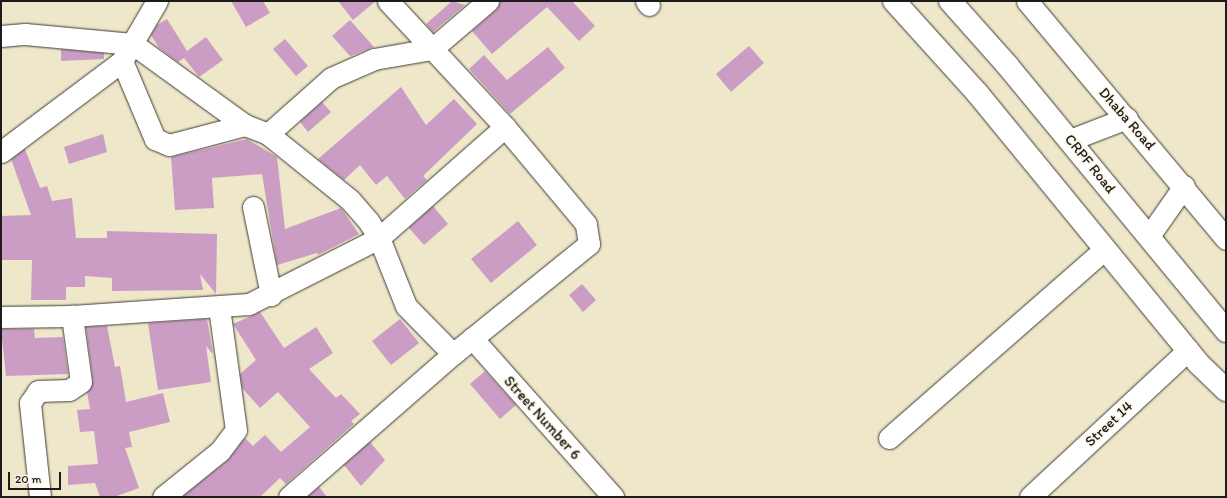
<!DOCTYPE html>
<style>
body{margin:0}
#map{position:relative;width:1227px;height:498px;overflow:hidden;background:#efe7c9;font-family:Itim,sans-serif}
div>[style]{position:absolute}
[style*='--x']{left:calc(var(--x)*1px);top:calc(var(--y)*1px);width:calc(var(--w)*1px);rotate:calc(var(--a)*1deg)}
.building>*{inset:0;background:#cb9dc4}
.roads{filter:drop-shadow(0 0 1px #3c3a36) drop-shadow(0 0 1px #3c3a36)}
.street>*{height:21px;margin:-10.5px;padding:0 10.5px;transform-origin:10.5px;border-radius:10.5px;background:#fff}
.secondary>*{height:22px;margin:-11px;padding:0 11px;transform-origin:11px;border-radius:11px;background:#fff}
span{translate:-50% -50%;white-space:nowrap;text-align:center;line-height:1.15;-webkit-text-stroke:3px #fcf5e5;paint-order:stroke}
.street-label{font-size:15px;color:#1c1c1c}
.frame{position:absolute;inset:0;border:2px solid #1c1c1c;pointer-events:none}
.scale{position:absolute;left:8px;top:472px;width:53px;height:18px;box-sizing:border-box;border:2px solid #1c1c1c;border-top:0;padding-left:5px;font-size:12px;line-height:14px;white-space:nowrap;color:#1c1c1c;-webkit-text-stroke:3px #fcf5e5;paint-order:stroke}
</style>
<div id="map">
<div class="building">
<i style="clip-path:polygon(231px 1px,263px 1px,270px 13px,246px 27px)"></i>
<i style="clip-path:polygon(338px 1px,376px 1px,353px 20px)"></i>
<i style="clip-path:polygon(452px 1px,465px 5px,433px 32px,426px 24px)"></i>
<i style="clip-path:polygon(500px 1px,572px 1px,595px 26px,579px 41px,547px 7px,492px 54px,472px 31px,496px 10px)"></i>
<i style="clip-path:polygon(167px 19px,187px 51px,206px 37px,223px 60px,199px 77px,184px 58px,178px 62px,159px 48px,151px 35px,157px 25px)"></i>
<i style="clip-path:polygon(350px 20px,374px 47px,350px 56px,332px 36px)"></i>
<i style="clip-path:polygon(285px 39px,308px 66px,296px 76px,273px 49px)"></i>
<i style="clip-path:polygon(749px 46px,764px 63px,731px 92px,716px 74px)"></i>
<i style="clip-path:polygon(548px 47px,565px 68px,510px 114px,469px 69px,484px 55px,507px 80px)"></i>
<i style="clip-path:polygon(61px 49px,104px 53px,104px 59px,61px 61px)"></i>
<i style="clip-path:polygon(401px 87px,426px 125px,454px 99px,477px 124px,423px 176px,427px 180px,405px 199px,387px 176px,376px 185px,360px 165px,344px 180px,318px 159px)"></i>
<i style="clip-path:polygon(322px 102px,331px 112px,308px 132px,300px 122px)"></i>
<i style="clip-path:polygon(103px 134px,107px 152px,69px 164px,64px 147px)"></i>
<i style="clip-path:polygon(247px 139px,277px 157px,285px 229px,341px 208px,359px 234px,318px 255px,317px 253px,277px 265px,262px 174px,212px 178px,214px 208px,175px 210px,171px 157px)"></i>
<i style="clip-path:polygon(25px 149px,40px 188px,47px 186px,52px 201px,72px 198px,76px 238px,107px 238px,107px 231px,217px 234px,216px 294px,200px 274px,203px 290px,112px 291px,112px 278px,85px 276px,85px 287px,66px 287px,66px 300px,31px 300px,32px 260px,1px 260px,1px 216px,31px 215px,11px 159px)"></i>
<i style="clip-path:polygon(433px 206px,448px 224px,424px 245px,409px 228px)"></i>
<i style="clip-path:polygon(518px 221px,537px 245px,491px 283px,471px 259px)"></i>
<i style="clip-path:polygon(582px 284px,596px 300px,583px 312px,569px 295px)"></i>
<i style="clip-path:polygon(260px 312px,284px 348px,316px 327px,333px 353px,309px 369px,336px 398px,341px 394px,360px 414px,351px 421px,354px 424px,286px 484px,280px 478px,260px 497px,182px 497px,228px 460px,245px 438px,253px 446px,265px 435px,281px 452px,310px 427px,278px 392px,260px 408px,242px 388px,240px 374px,256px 360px,233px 324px)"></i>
<i style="clip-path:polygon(207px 319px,213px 354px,206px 346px,211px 382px,158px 390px,148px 323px)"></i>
<i style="clip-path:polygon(400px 319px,419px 343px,391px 365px,372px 341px)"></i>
<i style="clip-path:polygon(107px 326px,115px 367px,120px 366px,126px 402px,163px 393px,170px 422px,129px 432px,132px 447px,125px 448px,139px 488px,114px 497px,100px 497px,95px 483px,68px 485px,68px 466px,98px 464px,94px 431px,80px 432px,77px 410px,90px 409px,87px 392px,93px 381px,86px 327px)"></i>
<i style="clip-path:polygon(1px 329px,34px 329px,35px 338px,63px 337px,68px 374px,6px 376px)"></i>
<i style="clip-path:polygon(485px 371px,516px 405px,500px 419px,470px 384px)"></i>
<i style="clip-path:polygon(370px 442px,385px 460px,361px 486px,344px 465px)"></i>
<i style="clip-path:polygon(319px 487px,327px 497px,307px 497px)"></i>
</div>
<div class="roads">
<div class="street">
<i style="--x:157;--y:1;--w:69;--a:120.3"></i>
<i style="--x:122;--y:61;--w:85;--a:67.1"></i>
<i style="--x:155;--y:139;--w:15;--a:23"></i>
<i style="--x:169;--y:145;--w:79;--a:-14.7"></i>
<i style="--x:646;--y:1;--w:5;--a:53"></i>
<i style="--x:1027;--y:1;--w:310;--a:50.1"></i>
<i style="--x:1;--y:36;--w:24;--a:-5"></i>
<i style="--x:25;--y:34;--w:108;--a:5.3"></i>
<i style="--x:133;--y:44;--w:138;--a:35.9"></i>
<i style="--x:245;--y:125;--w:25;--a:21"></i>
<i style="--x:268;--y:134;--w:105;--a:38.8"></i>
<i style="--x:350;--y:200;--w:29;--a:49"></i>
<i style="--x:369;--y:222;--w:19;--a:58"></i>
<i style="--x:379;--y:238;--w:73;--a:68.3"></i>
<i style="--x:406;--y:306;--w:67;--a:45.6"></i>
<i style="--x:268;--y:134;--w:84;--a:-41.6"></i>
<i style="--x:331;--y:78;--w:47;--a:-23.8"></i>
<i style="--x:374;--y:59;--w:59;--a:-9.8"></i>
<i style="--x:432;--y:49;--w:74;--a:-40.6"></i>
<i style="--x:1070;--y:140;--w:61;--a:-21.1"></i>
<i style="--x:1;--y:152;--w:151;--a:-36.9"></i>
<i style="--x:253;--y:207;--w:90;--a:78.4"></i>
<i style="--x:1149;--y:236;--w:61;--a:-55"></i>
<i style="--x:1;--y:317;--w:71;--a:-0.8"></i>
<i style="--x:72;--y:316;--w:177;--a:-3.9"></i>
<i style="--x:249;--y:304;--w:146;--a:-26.9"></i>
<i style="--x:379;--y:238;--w:168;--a:-41.4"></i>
<i style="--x:472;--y:338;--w:213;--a:48.4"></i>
<i style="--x:889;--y:438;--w:287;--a:-41.2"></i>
<i style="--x:40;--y:497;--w:95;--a:-96.1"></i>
<i style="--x:30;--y:403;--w:14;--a:-56"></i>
<i style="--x:38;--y:391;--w:31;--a:-2"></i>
<i style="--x:69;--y:390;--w:14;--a:-34"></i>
<i style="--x:81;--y:382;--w:67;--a:-97.8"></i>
<i style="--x:163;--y:497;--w:73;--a:-38.9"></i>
<i style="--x:220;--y:451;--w:26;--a:-53"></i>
<i style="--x:236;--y:430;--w:123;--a:-97.9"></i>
<i style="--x:289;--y:497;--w:218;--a:-41.1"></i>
<i style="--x:453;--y:354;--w:175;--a:-39"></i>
<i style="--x:589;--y:244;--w:20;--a:-99"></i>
<i style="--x:586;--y:224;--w:126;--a:-129.9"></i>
<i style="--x:505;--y:127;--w:172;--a:-132.9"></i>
<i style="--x:1030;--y:497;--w:216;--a:-42.9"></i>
</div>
<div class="secondary">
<i style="--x:894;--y:1;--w:125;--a:47.9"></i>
<i style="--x:978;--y:94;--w:348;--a:50.7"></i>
<i style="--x:1198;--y:363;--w:39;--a:44"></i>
<i style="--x:950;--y:1;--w:86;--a:48.3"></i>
<i style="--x:1007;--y:65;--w:345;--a:50.5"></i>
</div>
</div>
<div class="street-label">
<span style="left:1127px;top:119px;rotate:49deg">Dhaba Road</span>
<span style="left:1090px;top:164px;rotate:51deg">CRPF Road</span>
<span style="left:542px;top:418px;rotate:48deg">Street Number 6</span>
<span style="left:1109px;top:424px;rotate:-43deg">Street 14</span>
</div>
<div class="frame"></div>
<div class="scale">20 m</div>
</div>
